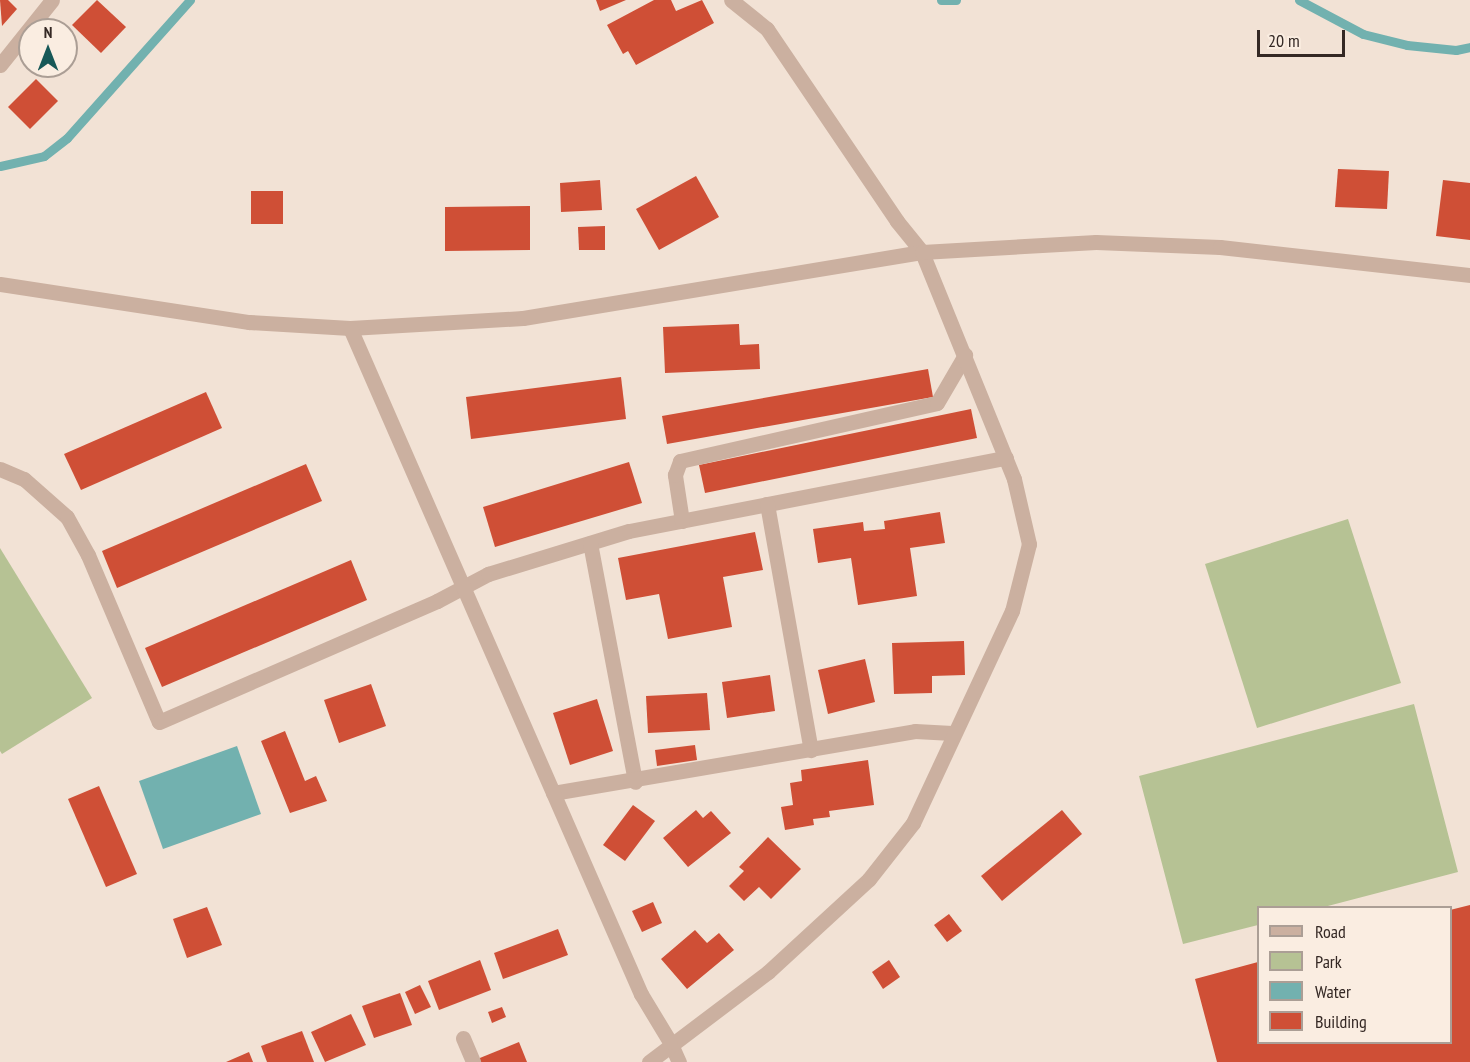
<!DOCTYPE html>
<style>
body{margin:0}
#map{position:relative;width:1470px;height:1062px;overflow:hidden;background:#f2e2d5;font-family:"PT Sans Narrow",sans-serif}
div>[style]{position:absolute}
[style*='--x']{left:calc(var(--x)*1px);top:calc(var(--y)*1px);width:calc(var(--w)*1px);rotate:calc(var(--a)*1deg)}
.green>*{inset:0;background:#b6c294}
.water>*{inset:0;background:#72b1af}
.stream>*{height:9px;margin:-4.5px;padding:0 4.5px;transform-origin:4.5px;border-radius:4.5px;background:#72b1af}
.building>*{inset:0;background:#cf4f36}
.minor>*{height:15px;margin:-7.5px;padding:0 7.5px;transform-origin:7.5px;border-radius:7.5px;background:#cbb0a0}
.tertiary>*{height:15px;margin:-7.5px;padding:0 7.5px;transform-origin:7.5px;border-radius:7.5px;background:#cbb0a0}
span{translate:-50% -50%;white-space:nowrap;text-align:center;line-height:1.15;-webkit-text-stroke:4.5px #faede1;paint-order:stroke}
.legend{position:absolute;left:1257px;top:906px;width:195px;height:138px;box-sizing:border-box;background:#faede1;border:2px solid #ab9e95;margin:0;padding:8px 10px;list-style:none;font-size:18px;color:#342824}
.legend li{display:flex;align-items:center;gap:12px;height:30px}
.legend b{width:30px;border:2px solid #ab9e95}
.north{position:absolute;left:18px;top:18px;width:60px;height:60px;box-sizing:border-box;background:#faede1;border:2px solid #ab9e95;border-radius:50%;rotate:0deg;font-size:16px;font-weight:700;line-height:24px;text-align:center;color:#342824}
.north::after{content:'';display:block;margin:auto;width:21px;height:27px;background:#175857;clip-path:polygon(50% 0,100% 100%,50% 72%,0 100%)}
.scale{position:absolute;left:1257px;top:30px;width:88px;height:27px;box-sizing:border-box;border:3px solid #342824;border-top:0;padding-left:8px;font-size:18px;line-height:21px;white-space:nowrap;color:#342824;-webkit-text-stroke:4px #faede1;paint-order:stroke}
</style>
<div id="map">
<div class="green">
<i style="clip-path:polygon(1348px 519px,1401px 683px,1257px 728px,1205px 564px)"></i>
<i style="clip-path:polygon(0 548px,92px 698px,2px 754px,0 751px)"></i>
<i style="clip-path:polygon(1414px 704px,1458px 872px,1324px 907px,1258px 908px,1258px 925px,1183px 944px,1139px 776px)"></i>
</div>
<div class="water">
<i style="clip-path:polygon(237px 746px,261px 814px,163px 849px,139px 781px)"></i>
</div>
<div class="stream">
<i style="--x:941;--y:0;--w:15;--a:0"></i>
<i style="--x:1299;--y:0;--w:72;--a:28"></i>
<i style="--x:1363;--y:34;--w:45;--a:14"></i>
<i style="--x:1407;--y:45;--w:49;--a:5.8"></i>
<i style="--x:1456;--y:50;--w:14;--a:-12"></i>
<i style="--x:0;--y:166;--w:45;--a:-12.8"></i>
<i style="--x:44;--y:156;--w:29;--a:-38"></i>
<i style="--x:67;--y:138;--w:185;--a:-48.3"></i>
</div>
<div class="building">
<i style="clip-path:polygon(0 0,8px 0,17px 9px,2px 26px)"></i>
<i style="clip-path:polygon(97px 0,126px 27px,101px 53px,72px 25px)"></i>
<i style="clip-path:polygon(596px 0,626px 0,600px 11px)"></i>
<i style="clip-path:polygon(654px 0,671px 0,676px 11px,702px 0,714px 23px,636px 65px,628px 51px,623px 54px,607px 25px)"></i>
<i style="clip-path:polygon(36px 79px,58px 101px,30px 129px,8px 107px)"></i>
<i style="clip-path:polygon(1338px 169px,1389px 171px,1387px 209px,1335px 207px)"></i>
<i style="clip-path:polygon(696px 176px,719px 217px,659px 250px,636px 209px)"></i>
<i style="clip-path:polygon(600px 180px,602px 210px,561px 212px,560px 183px)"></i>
<i style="clip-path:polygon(1443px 180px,1470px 183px,1470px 240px,1436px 236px)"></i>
<i style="clip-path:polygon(251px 191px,283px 191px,283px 224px,251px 224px)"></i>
<i style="clip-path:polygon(530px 206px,530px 250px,445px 251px,445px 207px)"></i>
<i style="clip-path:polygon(605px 226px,605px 250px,579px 250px,578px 227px)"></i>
<i style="clip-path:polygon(739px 324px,740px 345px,759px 344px,760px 369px,665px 373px,663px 327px)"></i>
<i style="clip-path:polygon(928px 369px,933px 397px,667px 444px,662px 416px)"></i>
<i style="clip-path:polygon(621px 377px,626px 419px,471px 439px,466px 397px)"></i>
<i style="clip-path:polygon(206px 392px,222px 428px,81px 490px,64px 454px)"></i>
<i style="clip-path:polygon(971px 409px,977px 438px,705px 493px,699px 465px)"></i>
<i style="clip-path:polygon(629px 462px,642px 503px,495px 547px,483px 507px)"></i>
<i style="clip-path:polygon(306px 464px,322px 501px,117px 588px,102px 551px)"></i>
<i style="clip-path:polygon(940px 512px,945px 543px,910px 548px,917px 596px,858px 605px,851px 558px,818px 563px,813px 529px,863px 522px,864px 531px,885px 529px,884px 521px)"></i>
<i style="clip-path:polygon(755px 532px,763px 570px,723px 577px,732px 627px,668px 639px,659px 594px,626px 600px,618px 558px)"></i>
<i style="clip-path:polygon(351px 560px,367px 600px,162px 687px,145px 648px)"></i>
<i style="clip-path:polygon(964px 641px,965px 675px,932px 676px,932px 693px,894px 694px,892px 643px)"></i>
<i style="clip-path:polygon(865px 659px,875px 702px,828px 714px,818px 670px)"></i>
<i style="clip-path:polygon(770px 675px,775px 711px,727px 718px,722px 682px)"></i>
<i style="clip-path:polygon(371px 684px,386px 726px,339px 743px,324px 700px)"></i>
<i style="clip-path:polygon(707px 693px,710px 730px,648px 733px,646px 696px)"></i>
<i style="clip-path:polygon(597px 699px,613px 751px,570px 765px,553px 713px)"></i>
<i style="clip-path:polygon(285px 731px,305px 781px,316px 776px,327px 801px,290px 813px,261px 741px)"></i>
<i style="clip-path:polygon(695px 745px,697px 760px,657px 766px,655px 750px)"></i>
<i style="clip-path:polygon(868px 760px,874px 805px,829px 811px,830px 817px,813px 819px,814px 825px,785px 830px,781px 807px,793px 805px,790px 783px,802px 781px,801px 770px)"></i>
<i style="clip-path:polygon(99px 786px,137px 874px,106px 887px,68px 799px)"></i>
<i style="clip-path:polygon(633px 805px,655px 821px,625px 861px,603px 845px)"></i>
<i style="clip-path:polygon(696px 810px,703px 818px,711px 811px,731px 833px,688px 867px,663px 838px)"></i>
<i style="clip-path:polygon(1062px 810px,1082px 834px,1002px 901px,981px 876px)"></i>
<i style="clip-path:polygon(768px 837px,801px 869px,771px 899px,759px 887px,744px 901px,729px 886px,744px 871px,739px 867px)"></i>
<i style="clip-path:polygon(653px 902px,662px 923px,642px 932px,632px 911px)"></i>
<i style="clip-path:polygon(1470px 905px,1470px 1062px,1217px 1062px,1195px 979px,1258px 962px,1258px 1042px,1450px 1042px,1450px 910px)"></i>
<i style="clip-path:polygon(207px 907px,222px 945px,187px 958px,173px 919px)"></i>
<i style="clip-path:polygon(949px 914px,962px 931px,947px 942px,934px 925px)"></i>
<i style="clip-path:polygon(558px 929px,568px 955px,503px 979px,494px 953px)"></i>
<i style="clip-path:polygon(695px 930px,707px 943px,719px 933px,734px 950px,687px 989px,661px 959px)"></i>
<i style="clip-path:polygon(480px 960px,491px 990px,439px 1010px,428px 981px)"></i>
<i style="clip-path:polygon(889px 960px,900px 977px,883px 989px,872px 972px)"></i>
<i style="clip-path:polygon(420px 985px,431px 1007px,415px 1014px,405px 992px)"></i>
<i style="clip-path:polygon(400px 993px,412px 1025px,374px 1038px,362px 1006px)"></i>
<i style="clip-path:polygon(502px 1007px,506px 1017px,492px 1023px,488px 1012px)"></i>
<i style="clip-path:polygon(351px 1014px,366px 1045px,325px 1062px,311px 1032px)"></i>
<i style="clip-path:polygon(302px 1031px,314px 1062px,267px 1062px,261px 1046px)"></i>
<i style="clip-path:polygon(519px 1042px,527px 1062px,470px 1062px)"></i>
<i style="clip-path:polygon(249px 1052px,253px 1062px,226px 1062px)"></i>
</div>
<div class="minor">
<i style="--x:0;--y:65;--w:83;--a:-51.3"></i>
<i style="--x:0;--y:469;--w:26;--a:23"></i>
<i style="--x:24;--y:479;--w:57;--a:41.5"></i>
<i style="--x:67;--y:517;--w:43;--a:61.1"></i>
<i style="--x:88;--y:555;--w:181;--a:67"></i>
<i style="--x:159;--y:722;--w:303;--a:-23.5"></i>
<i style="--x:437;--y:601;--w:58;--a:-27.9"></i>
<i style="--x:488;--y:574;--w:147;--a:-17"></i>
<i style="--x:629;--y:531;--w:384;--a:-11"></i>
<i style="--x:767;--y:504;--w:250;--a:79.9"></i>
<i style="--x:682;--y:521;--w:47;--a:-98.7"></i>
<i style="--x:675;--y:475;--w:15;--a:-70"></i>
<i style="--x:680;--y:461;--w:263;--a:-12.7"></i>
<i style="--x:937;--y:403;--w:56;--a:-59.7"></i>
<i style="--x:590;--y:543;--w:243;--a:79.3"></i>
<i style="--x:553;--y:793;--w:367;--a:-9.7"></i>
<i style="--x:915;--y:731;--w:37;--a:3"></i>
<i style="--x:463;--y:1038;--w:26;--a:67"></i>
<i style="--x:670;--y:1042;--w:22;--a:66"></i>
<i style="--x:649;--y:1062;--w:149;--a:-37.1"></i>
<i style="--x:768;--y:972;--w:137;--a:-42.6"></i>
<i style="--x:869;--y:879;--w:71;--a:-51.8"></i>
<i style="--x:913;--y:823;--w:234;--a:-65"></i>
<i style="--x:1012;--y:611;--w:69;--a:-75.8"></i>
<i style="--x:1029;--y:544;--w:67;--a:-103"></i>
<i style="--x:1014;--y:479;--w:245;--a:-112.1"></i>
<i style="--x:922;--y:252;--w:40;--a:-129"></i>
<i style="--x:897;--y:221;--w:232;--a:-124.1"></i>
<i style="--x:767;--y:29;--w:46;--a:-141.1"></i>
</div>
<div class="tertiary">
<i style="--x:0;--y:284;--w:252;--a:8.7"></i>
<i style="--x:249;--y:322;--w:101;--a:3.4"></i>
<i style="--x:350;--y:328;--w:173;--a:-3.3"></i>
<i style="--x:523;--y:318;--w:404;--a:-9.4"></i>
<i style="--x:922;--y:252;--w:174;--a:-3.3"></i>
<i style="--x:1096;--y:242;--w:124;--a:2.3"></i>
<i style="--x:1220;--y:247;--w:252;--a:6.4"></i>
<i style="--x:350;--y:328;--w:727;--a:66.4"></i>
<i style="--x:641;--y:994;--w:56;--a:58.9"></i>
</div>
<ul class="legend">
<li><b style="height:8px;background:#cbb0a0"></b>Road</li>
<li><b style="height:16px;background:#b6c294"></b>Park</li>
<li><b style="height:16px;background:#72b1af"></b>Water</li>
<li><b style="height:16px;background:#cf4f36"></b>Building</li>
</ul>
<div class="north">N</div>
<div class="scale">20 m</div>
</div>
